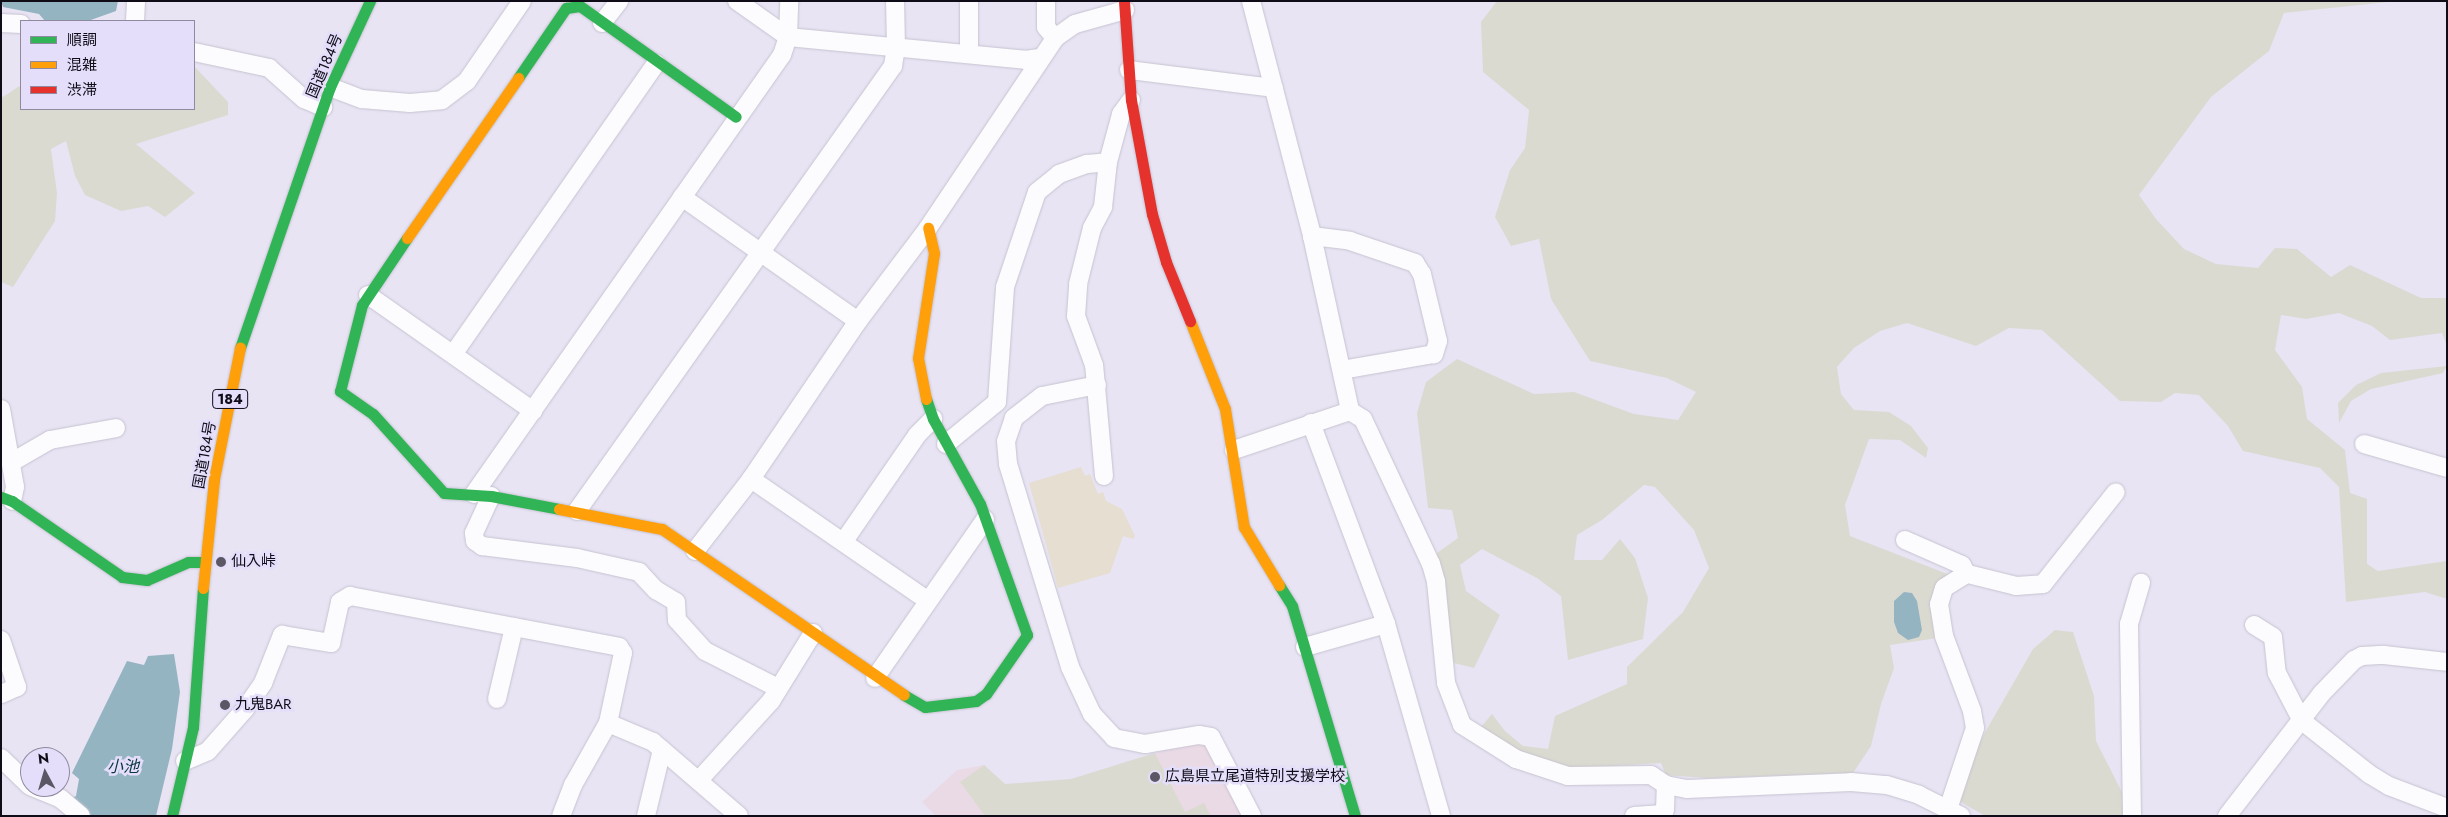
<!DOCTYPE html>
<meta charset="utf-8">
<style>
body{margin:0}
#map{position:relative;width:2448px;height:817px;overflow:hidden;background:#e8e4f4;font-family:Jost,"Noto Sans JP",sans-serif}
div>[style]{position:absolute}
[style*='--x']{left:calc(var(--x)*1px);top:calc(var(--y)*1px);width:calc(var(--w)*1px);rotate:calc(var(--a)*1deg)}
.education>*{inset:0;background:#eadae6}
.green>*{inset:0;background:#dbdad1}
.sand>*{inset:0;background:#e5ded1}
.water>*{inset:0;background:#95b4c2}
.roads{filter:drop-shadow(0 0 1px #c6c3d0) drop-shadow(0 0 1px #c6c3d0)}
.street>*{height:18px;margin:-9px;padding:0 9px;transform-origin:9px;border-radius:9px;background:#fcfbfd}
.fast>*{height:11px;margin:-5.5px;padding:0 5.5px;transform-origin:5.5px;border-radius:5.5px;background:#30b455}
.slow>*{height:11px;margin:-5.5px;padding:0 5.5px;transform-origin:5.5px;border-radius:5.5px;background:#ff9f0a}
.jam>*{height:11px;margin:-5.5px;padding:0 5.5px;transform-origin:5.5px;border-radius:5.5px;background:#e5322d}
.dots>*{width:14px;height:14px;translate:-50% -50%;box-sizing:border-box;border:2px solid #e5defa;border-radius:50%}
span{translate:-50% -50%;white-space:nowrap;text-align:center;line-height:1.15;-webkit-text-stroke:5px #e5defa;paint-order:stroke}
.shield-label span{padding:1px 4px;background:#e5defa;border:1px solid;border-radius:4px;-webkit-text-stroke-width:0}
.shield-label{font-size:14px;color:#0f0b17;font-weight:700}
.street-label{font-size:15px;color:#0f0b17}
.poi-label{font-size:15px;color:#0f0b17}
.left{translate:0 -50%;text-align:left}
.water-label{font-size:16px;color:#083640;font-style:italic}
.frame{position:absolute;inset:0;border:2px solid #0f0b17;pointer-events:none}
.legend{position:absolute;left:20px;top:20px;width:175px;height:90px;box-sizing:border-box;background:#e5defa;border:1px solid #8f8a9f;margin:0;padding:6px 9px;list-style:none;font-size:15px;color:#0f0b17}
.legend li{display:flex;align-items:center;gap:10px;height:25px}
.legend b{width:25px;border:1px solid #8f8a9f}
.north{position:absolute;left:20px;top:747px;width:50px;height:50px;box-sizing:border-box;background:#e5defa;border:1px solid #8f8a9f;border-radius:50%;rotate:354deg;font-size:14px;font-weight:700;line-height:20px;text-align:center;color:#0f0b17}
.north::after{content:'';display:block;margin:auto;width:18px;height:22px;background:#5b5764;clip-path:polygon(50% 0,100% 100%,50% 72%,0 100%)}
</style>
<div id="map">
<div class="education">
<i style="clip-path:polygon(1206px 739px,1247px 816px,936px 816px,922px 802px,957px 770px,984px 765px,1005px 784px,1030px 785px,1089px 776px,1125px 762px)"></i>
</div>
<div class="green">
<i style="clip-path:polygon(1497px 1px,2397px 1px,2284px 13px,2269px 51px,2211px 97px,2139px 195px,2156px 219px,2184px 249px,2216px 264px,2258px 268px,2275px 248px,2297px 249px,2331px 277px,2350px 265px,2421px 298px,2447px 298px,2447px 346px,2442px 333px,2390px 340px,2372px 326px,2339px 313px,2306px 319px,2281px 315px,2275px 350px,2302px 387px,2307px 419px,2345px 450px,2350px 493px,2367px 499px,2367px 564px,2378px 571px,2447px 561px,2447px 599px,2425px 592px,2346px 602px,2339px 487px,2320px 468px,2243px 451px,2228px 426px,2199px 395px,2175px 393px,2161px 402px,2120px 401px,2042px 330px,2009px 328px,1976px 346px,1907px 323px,1880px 331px,1854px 348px,1837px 367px,1841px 394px,1854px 410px,1889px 412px,1911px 426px,1928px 448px,1926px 458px,1900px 440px,1869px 439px,1845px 505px,1850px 536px,1950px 575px,1938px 638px,1890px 645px,1894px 668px,1881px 704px,1871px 746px,1853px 773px,1707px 778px,1666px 775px,1661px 763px,1575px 768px,1548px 764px,1521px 755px,1481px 727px,1492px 714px,1505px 731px,1523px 746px,1548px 749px,1555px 716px,1627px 684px,1627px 667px,1683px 612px,1709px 568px,1694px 530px,1655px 487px,1644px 485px,1602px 520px,1577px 535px,1574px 560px,1602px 560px,1620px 539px,1635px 558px,1648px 598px,1643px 639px,1568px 660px,1561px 596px,1537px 578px,1482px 549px,1460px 565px,1466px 591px,1500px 615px,1474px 668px,1454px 663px,1437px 553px,1458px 538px,1452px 510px,1428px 508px,1417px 413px,1426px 382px,1457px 359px,1534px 394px,1574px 392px,1634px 414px,1678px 420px,1696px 392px,1667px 378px,1590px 361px,1551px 299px,1539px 239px,1511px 246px,1495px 217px,1510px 170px,1525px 148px,1529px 110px,1483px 72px,1481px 22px)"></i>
<i style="clip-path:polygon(194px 66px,228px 102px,228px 115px,136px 144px,195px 193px,165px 217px,148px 206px,121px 211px,85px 195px,75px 176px,66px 141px,51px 149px,57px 193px,55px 221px,13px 287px,1px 282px,1px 95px,3px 97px,21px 85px,21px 109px,194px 109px)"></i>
<i style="clip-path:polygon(2447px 366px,2443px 373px,2371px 389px,2351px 401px,2339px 423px,2338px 403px,2356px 385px,2381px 373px)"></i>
<i style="clip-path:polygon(2055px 630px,2073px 632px,2094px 696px,2096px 741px,2129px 806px,2127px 816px,1985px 816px,1949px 795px,2033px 649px)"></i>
<i style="clip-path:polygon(1155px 753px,1185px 812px,1204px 803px,1211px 816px,985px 816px,960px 782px,984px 765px,1005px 784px,1071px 779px)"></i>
</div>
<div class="sand">
<i style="clip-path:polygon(1081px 467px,1085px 476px,1090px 474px,1098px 494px,1103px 492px,1106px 501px,1122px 509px,1135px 536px,1133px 539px,1123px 536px,1110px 573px,1058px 588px,1029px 483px)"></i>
</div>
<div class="water">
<i style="clip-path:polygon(1px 1px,118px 1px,116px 11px,88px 21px,45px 21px,39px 14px,3px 7px)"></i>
<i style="clip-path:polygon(1904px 592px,1912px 593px,1917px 601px,1922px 630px,1919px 637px,1908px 640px,1898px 633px,1894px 622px,1894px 601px)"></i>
<i style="clip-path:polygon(174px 654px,180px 692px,172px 749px,156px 816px,88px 816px,70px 799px,76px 796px,79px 779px,72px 773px,127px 661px,144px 665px,148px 656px)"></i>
</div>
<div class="roads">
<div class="street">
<i style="--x:737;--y:1;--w:62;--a:35.2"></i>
<i style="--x:788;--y:37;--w:238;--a:5.5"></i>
<i style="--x:1025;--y:60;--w:15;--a:-8"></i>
<i style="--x:969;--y:1;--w:52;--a:90"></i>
<i style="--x:1046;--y:1;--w:26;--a:90"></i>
<i style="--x:1046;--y:27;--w:14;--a:51"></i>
<i style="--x:1251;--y:1;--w:243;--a:75.4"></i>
<i style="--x:1312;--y:236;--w:179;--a:77.7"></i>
<i style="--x:1350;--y:411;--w:15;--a:32"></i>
<i style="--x:1363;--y:419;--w:160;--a:64.9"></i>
<i style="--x:1431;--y:564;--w:19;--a:74"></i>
<i style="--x:1436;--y:582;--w:101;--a:84.3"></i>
<i style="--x:1446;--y:683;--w:45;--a:69.1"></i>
<i style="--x:1462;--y:725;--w:64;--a:32.2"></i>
<i style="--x:1516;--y:759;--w:55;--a:18.1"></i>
<i style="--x:1568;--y:776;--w:83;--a:-0.7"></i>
<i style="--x:1651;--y:775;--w:18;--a:34"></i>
<i style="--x:1666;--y:785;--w:21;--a:11"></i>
<i style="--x:1687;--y:789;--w:164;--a:-2.4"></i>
<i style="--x:1851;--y:782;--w:36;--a:5"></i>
<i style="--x:1887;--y:785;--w:34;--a:17"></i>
<i style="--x:1919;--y:795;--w:47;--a:26.6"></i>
<i style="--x:135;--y:21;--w:20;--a:-87"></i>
<i style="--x:1;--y:23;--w:20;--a:3"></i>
<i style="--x:602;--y:23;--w:28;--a:-52"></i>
<i style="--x:194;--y:52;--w:77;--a:12"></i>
<i style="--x:269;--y:68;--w:47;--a:41.5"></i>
<i style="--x:304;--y:99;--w:21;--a:23"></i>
<i style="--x:1129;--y:70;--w:146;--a:7.1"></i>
<i style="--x:330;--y:87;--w:34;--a:21"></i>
<i style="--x:362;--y:99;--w:48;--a:4.8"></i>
<i style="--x:410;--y:103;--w:32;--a:-5"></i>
<i style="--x:442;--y:100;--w:31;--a:-37"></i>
<i style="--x:467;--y:81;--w:97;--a:-55.5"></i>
<i style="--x:682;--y:197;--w:215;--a:35.2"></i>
<i style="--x:1312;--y:236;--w:38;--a:7"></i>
<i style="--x:1350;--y:241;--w:69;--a:18.7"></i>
<i style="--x:1415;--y:263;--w:13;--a:58"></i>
<i style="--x:1422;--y:274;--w:69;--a:76.6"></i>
<i style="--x:1438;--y:341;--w:14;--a:107"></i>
<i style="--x:1434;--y:354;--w:93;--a:170.1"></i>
<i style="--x:368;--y:295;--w:202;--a:35.1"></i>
<i style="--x:454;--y:353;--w:353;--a:-55.1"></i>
<i style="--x:1097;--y:385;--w:56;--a:168.7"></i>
<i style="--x:1042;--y:396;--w:36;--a:142"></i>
<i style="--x:1014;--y:418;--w:24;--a:109"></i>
<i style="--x:1006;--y:441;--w:23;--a:85"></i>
<i style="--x:1008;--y:464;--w:212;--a:73"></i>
<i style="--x:1070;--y:667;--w:52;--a:64.9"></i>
<i style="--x:1092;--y:714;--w:33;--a:47"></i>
<i style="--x:1114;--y:738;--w:32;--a:11"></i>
<i style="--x:1145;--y:744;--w:55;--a:-9.5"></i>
<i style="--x:1199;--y:735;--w:12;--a:9"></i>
<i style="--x:1211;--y:737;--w:89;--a:62.6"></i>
<i style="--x:1;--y:409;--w:79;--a:79.8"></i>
<i style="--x:15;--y:487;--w:14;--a:102"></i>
<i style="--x:1311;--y:423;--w:215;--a:69.5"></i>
<i style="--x:1386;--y:624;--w:200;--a:74"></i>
<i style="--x:946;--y:444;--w:66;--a:-39.5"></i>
<i style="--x:997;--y:402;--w:115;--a:-86"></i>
<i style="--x:1005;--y:287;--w:100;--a:-71.4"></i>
<i style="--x:1037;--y:192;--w:28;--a:-39"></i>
<i style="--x:1059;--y:174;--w:30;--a:-20"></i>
<i style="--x:1087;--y:164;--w:21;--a:-5"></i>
<i style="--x:2364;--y:444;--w:86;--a:16.1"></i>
<i style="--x:1234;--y:450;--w:122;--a:-18.6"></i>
<i style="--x:12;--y:462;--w:44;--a:-30.1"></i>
<i style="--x:50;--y:440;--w:67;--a:-10.3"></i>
<i style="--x:1104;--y:476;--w:111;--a:-95.1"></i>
<i style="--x:1094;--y:365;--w:52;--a:-110.2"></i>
<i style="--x:1076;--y:316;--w:32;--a:-86"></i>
<i style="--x:1078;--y:284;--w:58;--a:-76"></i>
<i style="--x:1092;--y:228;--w:24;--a:-62"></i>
<i style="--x:1103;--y:207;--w:45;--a:-83.7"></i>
<i style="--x:1108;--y:162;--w:50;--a:-74.8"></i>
<i style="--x:1121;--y:114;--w:17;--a:-54"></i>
<i style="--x:751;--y:479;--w:214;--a:34.5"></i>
<i style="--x:474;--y:494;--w:536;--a:-54.95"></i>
<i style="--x:782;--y:55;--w:19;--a:-72"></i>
<i style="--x:788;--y:37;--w:36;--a:-88"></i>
<i style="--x:491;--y:496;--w:41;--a:114.7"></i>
<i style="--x:474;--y:533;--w:8;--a:83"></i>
<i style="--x:475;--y:541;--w:9;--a:36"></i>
<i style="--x:482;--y:546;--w:96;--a:7.2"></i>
<i style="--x:577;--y:558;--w:64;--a:12.7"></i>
<i style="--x:639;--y:572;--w:25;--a:47"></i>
<i style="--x:656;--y:590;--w:23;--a:31"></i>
<i style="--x:676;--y:602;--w:18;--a:87"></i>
<i style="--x:677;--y:620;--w:42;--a:47.9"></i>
<i style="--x:705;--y:651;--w:82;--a:26.9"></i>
<i style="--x:577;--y:511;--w:546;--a:-54.62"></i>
<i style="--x:893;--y:66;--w:19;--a:-81"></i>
<i style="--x:896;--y:47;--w:46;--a:-91.2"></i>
<i style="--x:1905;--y:540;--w:62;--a:23.7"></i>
<i style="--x:1962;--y:565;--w:7;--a:63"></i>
<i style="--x:1965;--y:571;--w:5;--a:112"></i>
<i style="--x:1963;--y:576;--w:22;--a:148"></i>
<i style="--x:1944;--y:588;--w:17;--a:107"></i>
<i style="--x:1939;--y:604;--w:32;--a:81"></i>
<i style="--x:1944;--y:636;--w:80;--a:69.5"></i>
<i style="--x:1972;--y:711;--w:17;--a:80"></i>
<i style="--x:1975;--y:728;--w:85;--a:108.4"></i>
<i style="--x:844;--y:541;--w:129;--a:-55.4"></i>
<i style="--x:917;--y:435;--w:23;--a:-45"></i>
<i style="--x:695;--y:551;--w:91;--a:-52.1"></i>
<i style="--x:751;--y:479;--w:191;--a:-55.9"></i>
<i style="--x:858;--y:321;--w:116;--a:-53"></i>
<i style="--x:928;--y:228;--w:229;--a:-56.2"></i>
<i style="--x:1055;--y:38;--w:24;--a:-35"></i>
<i style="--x:1075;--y:24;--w:52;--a:-15.6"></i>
<i style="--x:1964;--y:573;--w:54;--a:14"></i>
<i style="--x:2016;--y:586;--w:27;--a:-4"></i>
<i style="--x:2043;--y:584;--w:117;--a:-51.6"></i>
<i style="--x:2254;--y:625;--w:22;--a:32"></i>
<i style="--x:2273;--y:637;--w:36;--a:84"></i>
<i style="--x:2277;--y:673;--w:54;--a:62.5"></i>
<i style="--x:2302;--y:721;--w:85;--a:38.3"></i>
<i style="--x:2369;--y:774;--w:23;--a:31"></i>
<i style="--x:2389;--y:786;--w:62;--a:20.8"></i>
<i style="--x:1;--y:640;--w:50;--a:71.2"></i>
<i style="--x:17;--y:687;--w:17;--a:156"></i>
<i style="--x:1305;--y:647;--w:84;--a:-15.9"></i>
<i style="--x:875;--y:678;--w:193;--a:-55.2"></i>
<i style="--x:497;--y:699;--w:74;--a:-76.7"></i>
<i style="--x:608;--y:723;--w:49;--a:22.9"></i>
<i style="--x:653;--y:742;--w:113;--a:40.7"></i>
<i style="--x:1;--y:758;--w:40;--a:44"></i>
<i style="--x:185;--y:761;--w:25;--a:-23"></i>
<i style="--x:208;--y:751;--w:56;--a:-48.6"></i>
<i style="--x:245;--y:709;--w:32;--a:-55"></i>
<i style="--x:263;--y:683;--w:52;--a:-68.4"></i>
<i style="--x:282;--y:635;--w:50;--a:9.3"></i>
<i style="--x:331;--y:643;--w:42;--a:-77.6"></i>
<i style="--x:340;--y:602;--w:12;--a:-31"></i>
<i style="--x:350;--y:596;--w:274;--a:10.7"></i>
<i style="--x:619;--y:647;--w:7;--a:56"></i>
<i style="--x:623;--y:653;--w:72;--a:102.1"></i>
<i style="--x:608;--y:723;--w:71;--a:119.4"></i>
<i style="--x:573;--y:785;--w:33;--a:111"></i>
<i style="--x:699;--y:780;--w:107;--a:-47.7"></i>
<i style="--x:771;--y:701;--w:80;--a:-58.3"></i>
<i style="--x:32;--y:787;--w:31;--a:22"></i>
<i style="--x:61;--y:799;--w:26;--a:40"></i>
<i style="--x:646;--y:816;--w:68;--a:-76.4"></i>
<i style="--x:1634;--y:816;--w:26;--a:-4"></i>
<i style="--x:1660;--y:814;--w:6;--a:-39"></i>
<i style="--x:1665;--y:810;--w:25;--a:-88"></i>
<i style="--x:2132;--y:816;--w:192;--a:-90.9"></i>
<i style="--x:2129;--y:624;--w:43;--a:-73.7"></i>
<i style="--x:2227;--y:816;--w:155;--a:-52.3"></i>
<i style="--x:2322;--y:693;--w:46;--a:-45.9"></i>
<i style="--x:2354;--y:660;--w:9;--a:-27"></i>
<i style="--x:2362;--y:656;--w:22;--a:-3"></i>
<i style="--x:2384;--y:655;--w:63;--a:6.3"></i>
</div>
<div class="fast">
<i style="--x:518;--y:78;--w:85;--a:-55.6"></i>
<i style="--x:566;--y:8;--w:14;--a:-8"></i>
<i style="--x:580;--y:6;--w:191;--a:35.4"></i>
<i style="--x:407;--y:238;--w:81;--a:123.9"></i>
<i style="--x:362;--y:305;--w:89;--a:104.3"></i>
<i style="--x:340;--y:391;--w:40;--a:34.9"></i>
<i style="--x:373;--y:414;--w:106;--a:48.1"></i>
<i style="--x:444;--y:493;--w:47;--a:3.7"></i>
<i style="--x:491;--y:496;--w:69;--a:10.8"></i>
<i style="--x:240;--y:348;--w:276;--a:-71"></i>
<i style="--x:330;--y:87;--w:95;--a:-65.1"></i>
<i style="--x:1;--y:497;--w:12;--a:20"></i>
<i style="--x:12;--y:501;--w:134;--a:34.6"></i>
<i style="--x:122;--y:577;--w:25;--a:7"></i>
<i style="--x:147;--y:580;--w:45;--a:-23.7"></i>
<i style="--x:188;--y:562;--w:17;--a:0"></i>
<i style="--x:1279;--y:585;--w:25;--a:58"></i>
<i style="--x:1292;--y:606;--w:219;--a:73.3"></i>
<i style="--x:904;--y:695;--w:24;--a:30"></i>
<i style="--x:925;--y:707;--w:51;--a:-6.7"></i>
<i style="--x:976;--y:701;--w:12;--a:-35"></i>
<i style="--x:986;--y:694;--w:72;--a:-55.2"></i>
<i style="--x:1027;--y:635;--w:139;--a:-109.7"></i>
<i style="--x:980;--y:504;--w:97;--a:-118.9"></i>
<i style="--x:933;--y:419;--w:21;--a:-109"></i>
<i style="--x:172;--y:816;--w:91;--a:-76.7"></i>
<i style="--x:193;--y:727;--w:139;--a:-85.9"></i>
</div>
<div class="slow">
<i style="--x:407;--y:238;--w:195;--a:-55.2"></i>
<i style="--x:1190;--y:321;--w:95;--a:68.3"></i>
<i style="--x:1225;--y:409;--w:120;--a:80.9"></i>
<i style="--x:1244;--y:527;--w:68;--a:58.9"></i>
<i style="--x:926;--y:399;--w:42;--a:-101"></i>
<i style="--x:918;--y:358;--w:106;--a:-81.3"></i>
<i style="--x:934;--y:253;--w:26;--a:-103"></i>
<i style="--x:559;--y:509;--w:105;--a:11"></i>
<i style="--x:662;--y:529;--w:293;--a:34.4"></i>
<i style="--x:203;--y:588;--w:110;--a:-84.2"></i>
<i style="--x:214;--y:479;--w:134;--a:-78.8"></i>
</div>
<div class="jam">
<i style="--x:1124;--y:1;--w:99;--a:86"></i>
<i style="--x:1131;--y:100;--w:116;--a:79.6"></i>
<i style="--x:1152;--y:214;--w:50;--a:73.7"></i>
<i style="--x:1166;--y:262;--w:64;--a:67.9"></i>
</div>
</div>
<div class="dots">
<i style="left:221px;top:562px;background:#5b5764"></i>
<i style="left:225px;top:705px;background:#5b5764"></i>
<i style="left:1155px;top:777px;background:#5b5764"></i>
</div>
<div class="shield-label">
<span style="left:230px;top:399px">184</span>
</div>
<div class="street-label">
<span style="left:325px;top:66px;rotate:-67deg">国道184号</span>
<span style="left:205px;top:455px;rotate:-80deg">国道184号</span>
</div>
<div class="poi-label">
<span class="left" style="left:231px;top:562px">仙入峠</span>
<span class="left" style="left:235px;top:705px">九鬼BAR</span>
<span class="left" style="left:1165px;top:777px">広島県立尾道特別支援学校</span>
</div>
<div class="water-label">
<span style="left:123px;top:767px">小池</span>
</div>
<div class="frame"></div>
<ul class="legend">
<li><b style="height:6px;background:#30b455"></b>順調</li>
<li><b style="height:6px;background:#ff9f0a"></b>混雑</li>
<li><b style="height:6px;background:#e5322d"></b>渋滞</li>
</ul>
<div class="north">N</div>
</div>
